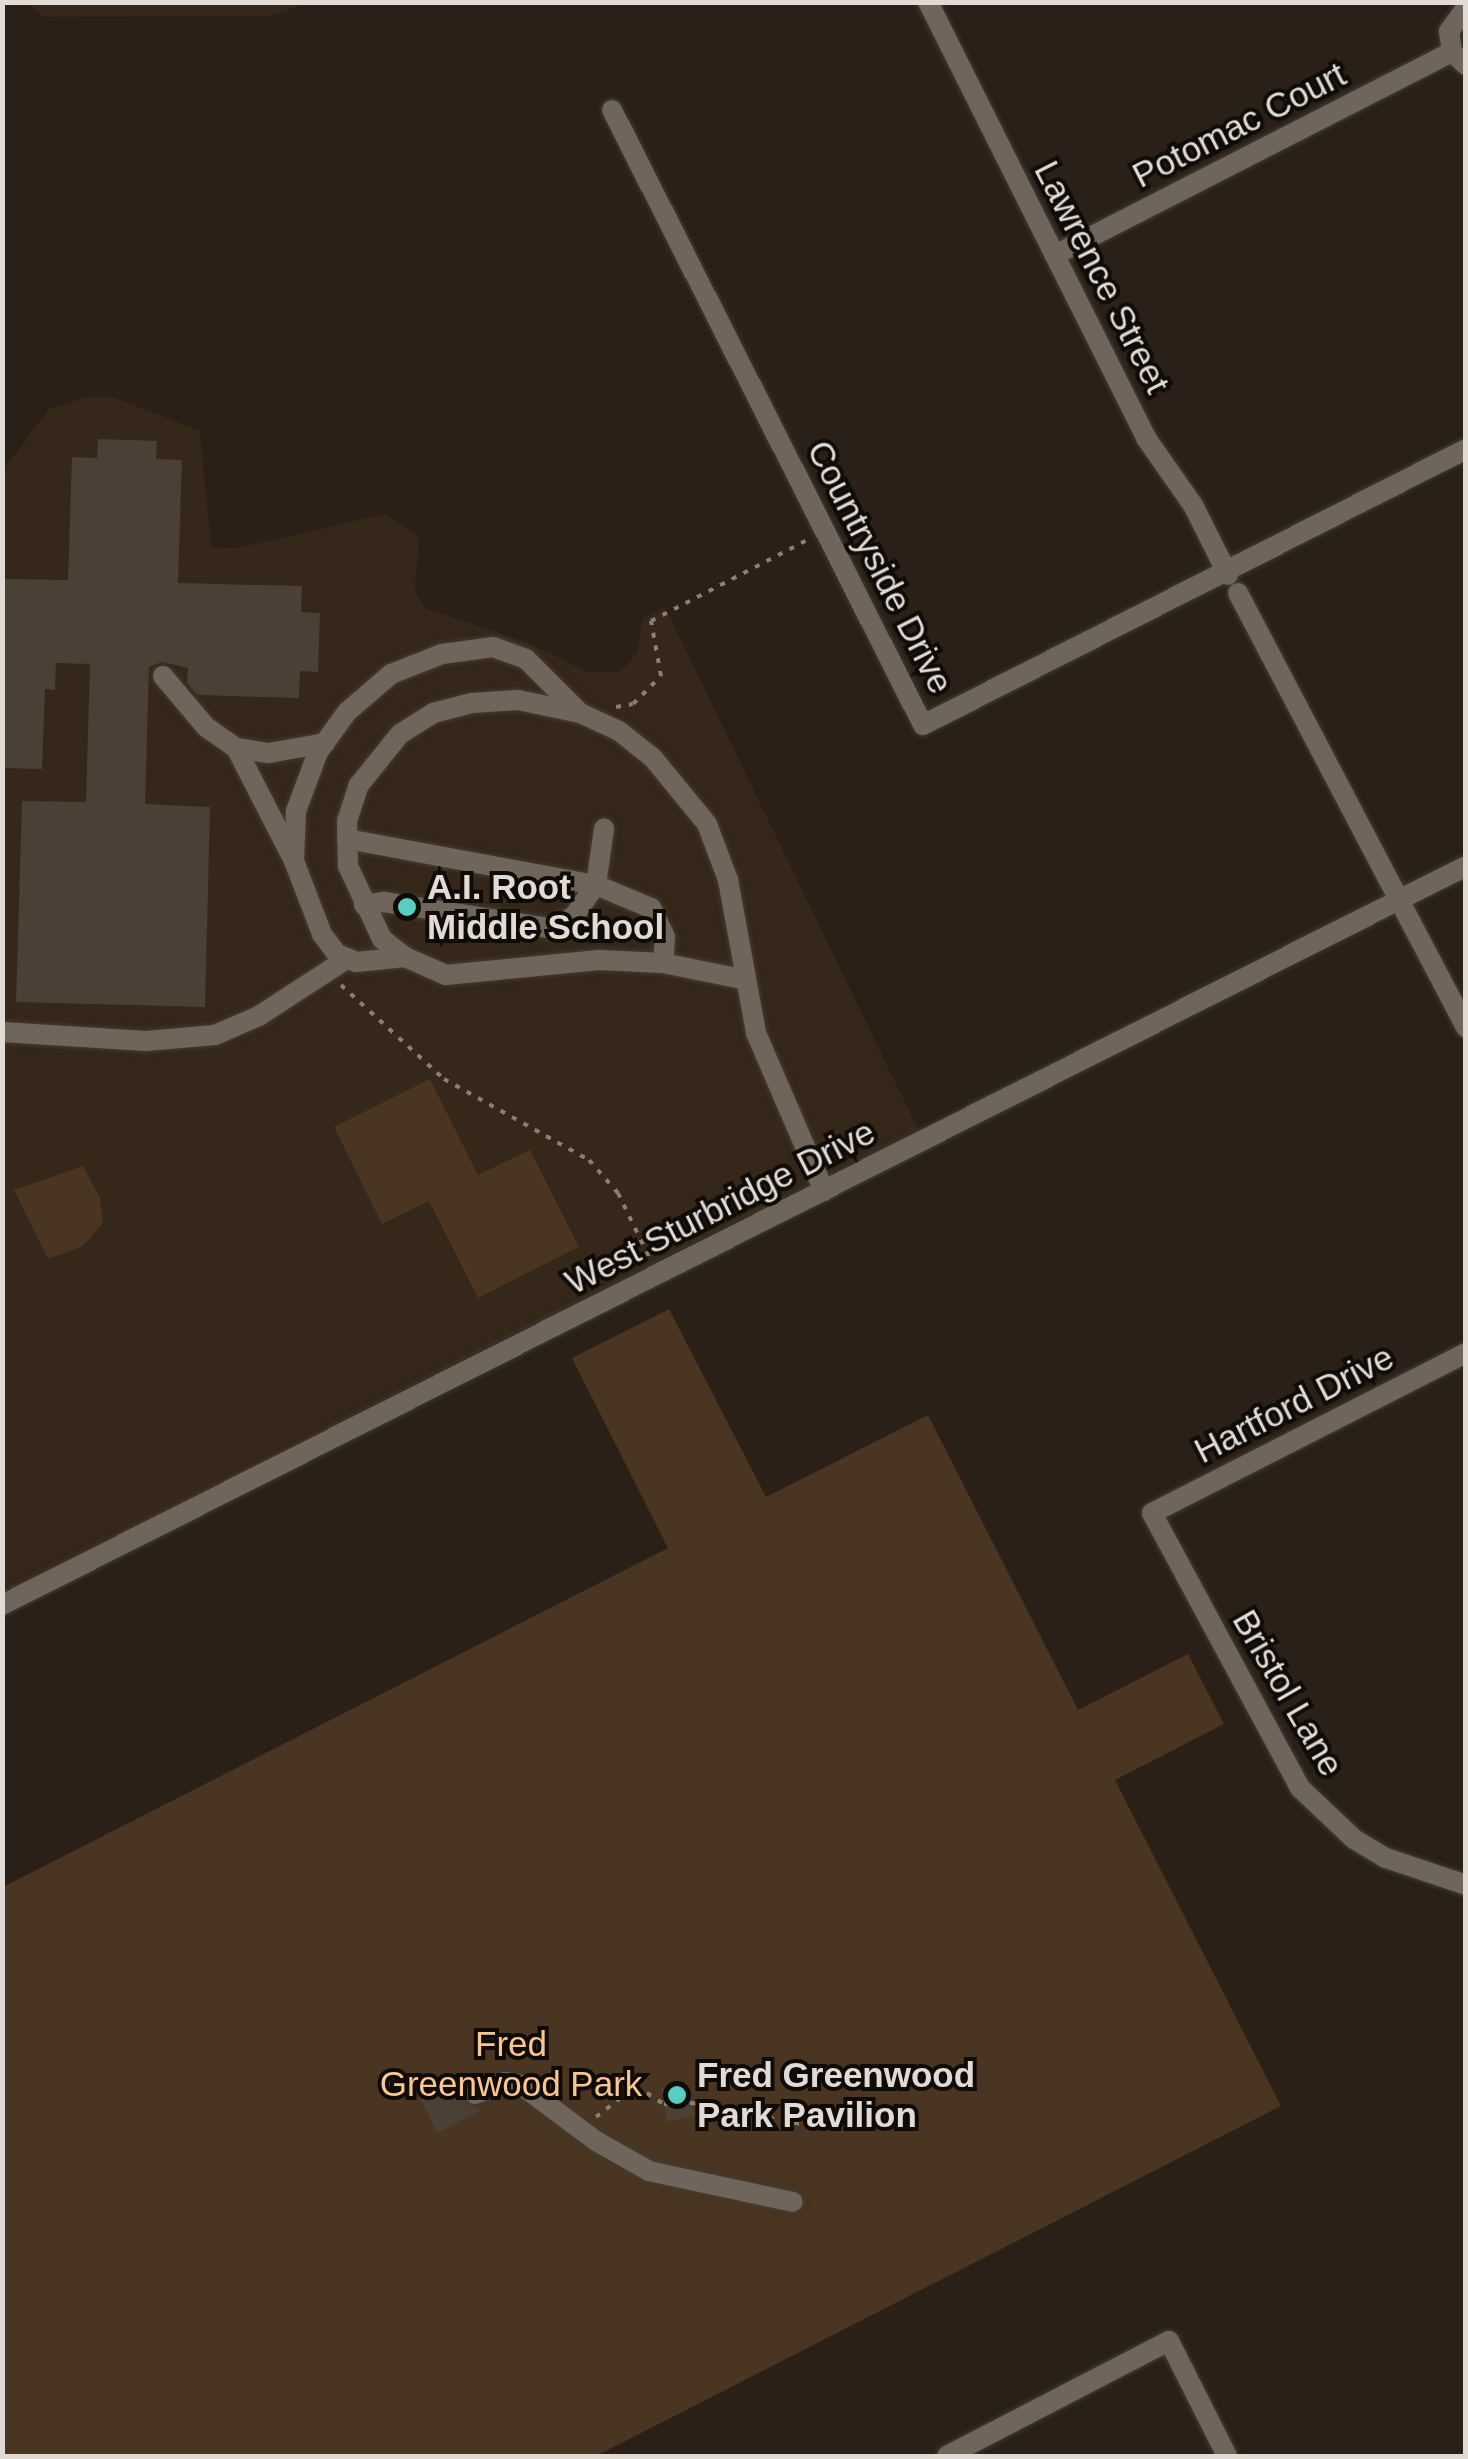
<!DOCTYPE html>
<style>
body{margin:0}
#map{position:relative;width:1468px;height:2459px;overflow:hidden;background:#2a2017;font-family:Helvetica,sans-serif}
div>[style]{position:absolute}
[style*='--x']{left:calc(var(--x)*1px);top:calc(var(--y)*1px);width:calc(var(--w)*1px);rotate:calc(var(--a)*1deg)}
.built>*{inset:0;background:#352719}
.green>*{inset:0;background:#493521}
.building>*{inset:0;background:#4b4036}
.path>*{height:4px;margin-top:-2px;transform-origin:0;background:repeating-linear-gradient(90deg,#887f78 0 5px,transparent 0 13px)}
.roads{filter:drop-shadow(0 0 2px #443c35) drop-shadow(0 0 2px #443c35)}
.minor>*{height:20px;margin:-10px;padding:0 10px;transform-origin:10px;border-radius:10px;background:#70655a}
.dots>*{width:28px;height:28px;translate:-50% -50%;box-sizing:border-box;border:5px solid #0f0b07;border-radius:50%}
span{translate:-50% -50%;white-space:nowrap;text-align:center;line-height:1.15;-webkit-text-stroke:8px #0f0b07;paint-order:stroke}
.street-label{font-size:35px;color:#e2dbd5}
.poi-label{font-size:35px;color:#e2dbd5;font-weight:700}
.left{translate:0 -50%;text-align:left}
.park-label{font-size:35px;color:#fbc590}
.frame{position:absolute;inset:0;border:5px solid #e2dbd5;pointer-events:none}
</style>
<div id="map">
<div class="built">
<i style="clip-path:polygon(25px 3px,307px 3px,271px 16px,45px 17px)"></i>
<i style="clip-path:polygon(87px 397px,113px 397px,200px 431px,211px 547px,238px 548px,385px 514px,419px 538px,415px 591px,425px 608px,529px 643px,587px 672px,620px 672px,638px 652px,642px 619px,665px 607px,918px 1129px,3px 1593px,3px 470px,49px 409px)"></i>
</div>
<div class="green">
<i style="clip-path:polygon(430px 1079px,478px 1175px,530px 1150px,579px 1247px,478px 1298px,429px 1201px,382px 1224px,334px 1127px)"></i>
<i style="clip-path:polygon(83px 1166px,100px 1198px,103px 1223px,83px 1246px,48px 1259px,14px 1190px)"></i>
<i style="clip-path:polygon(669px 1309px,766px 1497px,928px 1415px,1078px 1710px,1188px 1654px,1224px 1724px,1115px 1780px,1281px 2106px,596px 2456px,3px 2456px,3px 1887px,668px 1548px,572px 1358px)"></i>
</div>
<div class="building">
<i style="clip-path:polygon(98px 439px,157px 441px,156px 459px,182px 460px,178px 583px,302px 586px,301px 612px,320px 613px,318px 672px,300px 671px,299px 698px,197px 695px,187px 683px,188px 668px,162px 662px,149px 667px,145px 804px,210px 807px,205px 1007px,16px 1002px,22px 801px,86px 802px,90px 664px,56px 663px,55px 690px,45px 689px,42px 769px,2px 768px,2px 579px,68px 580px,72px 457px,97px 458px)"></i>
<i style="clip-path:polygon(464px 2076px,463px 2100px,482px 2110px,437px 2133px,420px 2098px)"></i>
<i style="clip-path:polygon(688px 2083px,695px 2116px,667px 2122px,661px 2088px)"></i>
</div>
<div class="path">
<i style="--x:616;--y:707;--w:17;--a:-10"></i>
<i style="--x:633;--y:704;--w:40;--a:-45"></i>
<i style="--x:661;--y:676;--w:56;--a:-100.3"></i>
<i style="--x:651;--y:621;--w:176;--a:-27.4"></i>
<i style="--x:341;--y:985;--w:139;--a:42.4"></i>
<i style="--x:444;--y:1079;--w:166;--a:29.2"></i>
<i style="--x:589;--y:1160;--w:44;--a:48.7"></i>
<i style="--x:618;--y:1193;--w:71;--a:64.2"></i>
<i style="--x:596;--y:2117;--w:51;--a:-37.8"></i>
<i style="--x:636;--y:2086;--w:33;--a:33"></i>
<i style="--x:664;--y:2104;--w:28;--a:-2"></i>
<i style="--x:692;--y:2103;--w:127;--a:10.9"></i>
</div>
<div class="roads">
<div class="minor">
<i style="--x:928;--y:2;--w:487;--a:63.4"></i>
<i style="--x:1146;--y:438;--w:82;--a:55"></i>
<i style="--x:1193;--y:505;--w:78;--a:63.4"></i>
<i style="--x:1466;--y:8;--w:29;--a:126"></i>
<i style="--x:1449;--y:31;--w:21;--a:82"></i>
<i style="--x:1452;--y:52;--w:19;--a:43"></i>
<i style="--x:612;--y:110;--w:689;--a:63.17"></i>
<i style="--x:923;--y:725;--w:609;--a:-26.94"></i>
<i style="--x:1055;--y:255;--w:446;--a:-27.1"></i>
<i style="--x:1238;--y:593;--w:491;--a:62.3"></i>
<i style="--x:163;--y:676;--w:67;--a:49.9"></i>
<i style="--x:206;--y:727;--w:37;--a:35"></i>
<i style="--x:236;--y:748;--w:33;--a:9"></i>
<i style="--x:269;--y:753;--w:57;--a:-10.1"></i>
<i style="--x:236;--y:748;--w:123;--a:62.8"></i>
<i style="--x:347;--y:839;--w:253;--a:10.5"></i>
<i style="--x:596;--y:885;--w:60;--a:22.7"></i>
<i style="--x:651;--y:908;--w:32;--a:64"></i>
<i style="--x:665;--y:937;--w:26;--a:94"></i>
<i style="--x:364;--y:905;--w:20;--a:-9"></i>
<i style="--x:384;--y:902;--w:172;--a:9"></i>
<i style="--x:554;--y:929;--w:24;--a:-33"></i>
<i style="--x:574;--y:916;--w:38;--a:-55"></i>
<i style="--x:596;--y:885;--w:57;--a:-81.9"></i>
<i style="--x:405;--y:957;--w:49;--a:174.2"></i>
<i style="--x:356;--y:962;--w:21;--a:-157"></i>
<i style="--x:337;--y:954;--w:25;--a:-127"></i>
<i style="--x:322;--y:934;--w:78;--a:-111"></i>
<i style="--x:294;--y:861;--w:50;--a:-87.7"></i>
<i style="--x:296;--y:811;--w:63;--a:-69.6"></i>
<i style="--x:318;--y:752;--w:49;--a:-54.1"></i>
<i style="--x:347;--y:712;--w:58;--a:-40.8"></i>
<i style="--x:391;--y:674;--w:55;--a:-21.4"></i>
<i style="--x:442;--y:654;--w:51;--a:-7.8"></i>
<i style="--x:493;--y:647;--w:35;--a:20"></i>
<i style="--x:526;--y:659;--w:76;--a:45"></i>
<i style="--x:742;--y:979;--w:81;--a:-168.6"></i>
<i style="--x:663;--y:963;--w:64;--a:-177.3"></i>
<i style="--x:599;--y:960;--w:154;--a:174.4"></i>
<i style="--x:446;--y:975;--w:45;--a:-156.3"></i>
<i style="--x:405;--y:957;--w:29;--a:-142"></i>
<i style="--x:382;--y:939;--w:81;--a:-115"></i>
<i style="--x:348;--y:866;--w:45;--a:-91.3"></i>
<i style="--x:347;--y:821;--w:38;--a:-72"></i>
<i style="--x:359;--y:785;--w:65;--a:-51.2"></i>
<i style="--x:400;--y:734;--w:39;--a:-32"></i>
<i style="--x:433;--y:713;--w:40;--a:-14.4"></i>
<i style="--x:472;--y:703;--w:46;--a:-3.7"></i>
<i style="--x:518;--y:700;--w:63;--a:11.8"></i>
<i style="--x:580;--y:713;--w:43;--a:24.8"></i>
<i style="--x:619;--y:731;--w:43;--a:38.5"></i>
<i style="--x:653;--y:758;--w:85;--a:50.7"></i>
<i style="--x:707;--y:824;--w:60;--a:69.4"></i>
<i style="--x:728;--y:880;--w:156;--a:79.6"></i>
<i style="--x:756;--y:1033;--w:172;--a:66.7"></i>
<i style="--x:2;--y:1032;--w:144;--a:3.6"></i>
<i style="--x:146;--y:1041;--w:69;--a:-5"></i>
<i style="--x:215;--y:1035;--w:48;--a:-23.4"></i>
<i style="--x:259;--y:1016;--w:106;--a:-33.1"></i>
<i style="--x:1466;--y:1353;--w:352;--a:153"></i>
<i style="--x:1152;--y:1513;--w:312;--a:61.7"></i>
<i style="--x:1300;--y:1788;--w:74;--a:43.4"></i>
<i style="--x:1354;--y:1839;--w:37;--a:31"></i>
<i style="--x:1386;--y:1858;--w:84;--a:18.6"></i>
<i style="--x:2;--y:1605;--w:1640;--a:-26.78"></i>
<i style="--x:475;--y:2094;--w:32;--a:-22"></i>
<i style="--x:505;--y:2082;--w:16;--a:11"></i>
<i style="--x:521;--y:2085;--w:94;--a:36.7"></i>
<i style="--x:596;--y:2141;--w:61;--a:29.5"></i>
<i style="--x:649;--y:2171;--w:147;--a:12.1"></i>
<i style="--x:947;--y:2456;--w:250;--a:-27.4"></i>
<i style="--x:1169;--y:2341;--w:129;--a:63.2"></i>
</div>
</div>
<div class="dots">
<i style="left:407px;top:907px;background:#57cec1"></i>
<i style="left:677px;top:2095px;background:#57cec1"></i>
</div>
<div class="street-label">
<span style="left:1239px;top:125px;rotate:-27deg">Potomac Court</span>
<span style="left:1102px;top:277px;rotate:63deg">Lawrence Street</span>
<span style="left:880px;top:567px;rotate:63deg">Countryside Drive</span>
<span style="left:720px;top:1207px;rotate:-27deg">West Sturbridge Drive</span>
<span style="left:1294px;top:1404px;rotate:-27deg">Hartford Drive</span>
<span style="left:1288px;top:1693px;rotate:60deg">Bristol Lane</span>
</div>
<div class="poi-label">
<span class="left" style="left:427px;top:907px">A.I. Root<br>Middle School</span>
<span class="left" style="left:697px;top:2095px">Fred Greenwood<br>Park Pavilion</span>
</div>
<div class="park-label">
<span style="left:511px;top:2064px">Fred<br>Greenwood Park</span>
</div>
<div class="frame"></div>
</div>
